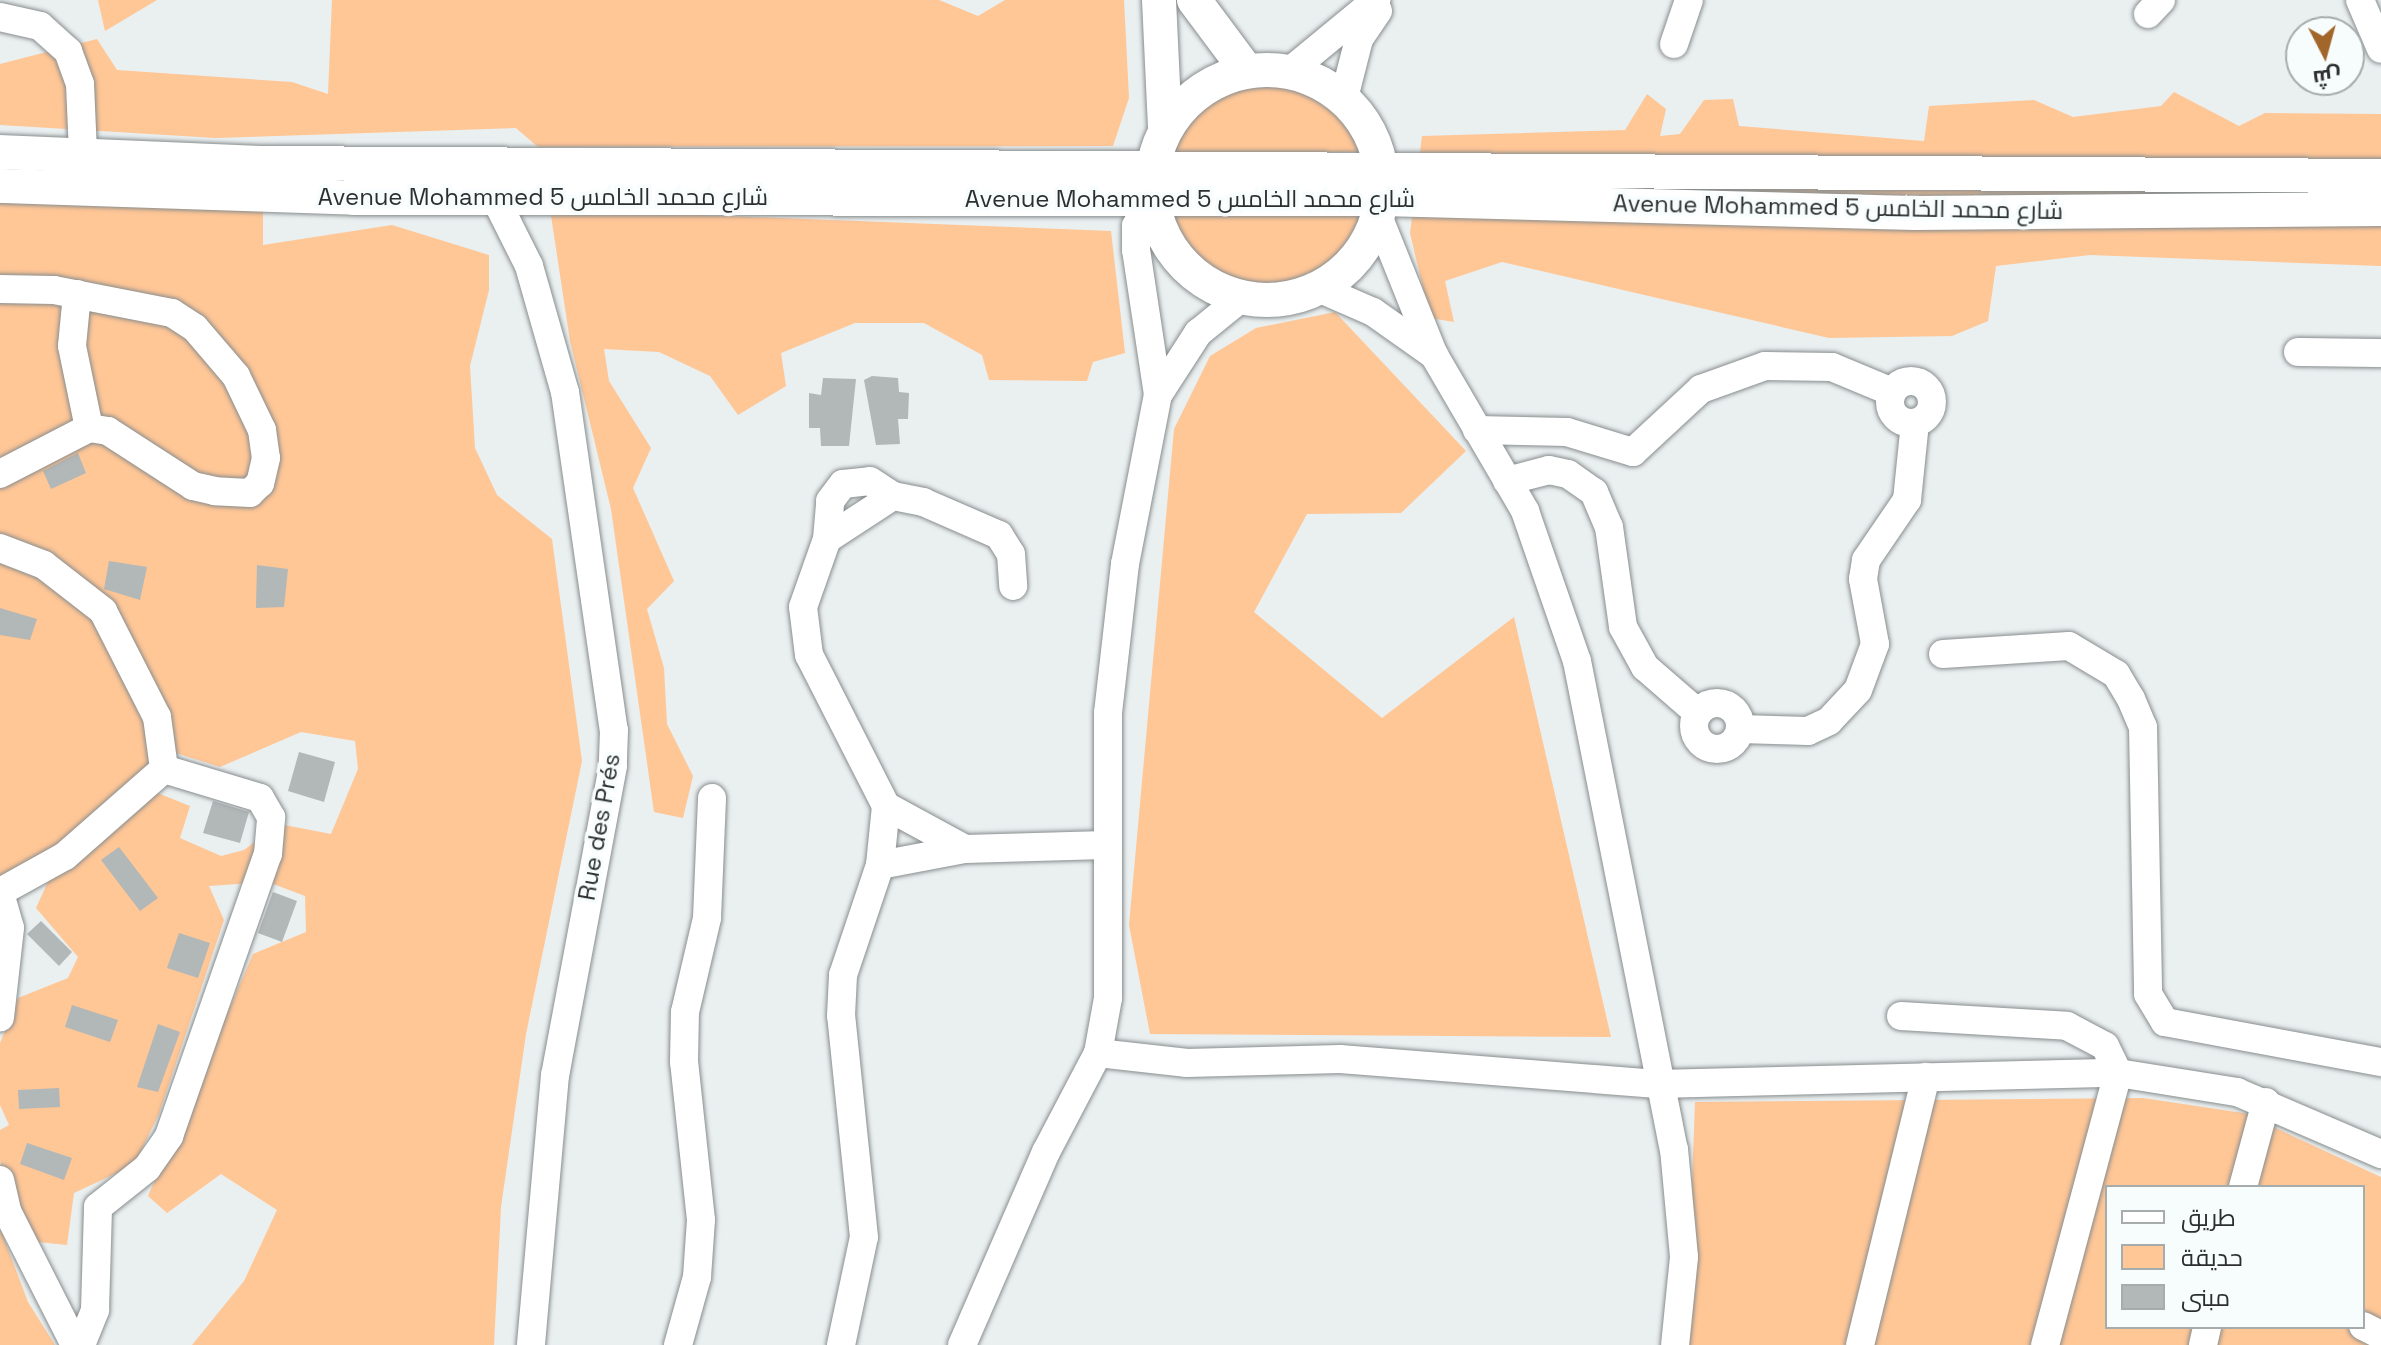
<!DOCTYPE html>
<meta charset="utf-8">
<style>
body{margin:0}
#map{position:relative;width:2381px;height:1345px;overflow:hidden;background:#eaeff0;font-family:"Space Grotesk",Cairo,sans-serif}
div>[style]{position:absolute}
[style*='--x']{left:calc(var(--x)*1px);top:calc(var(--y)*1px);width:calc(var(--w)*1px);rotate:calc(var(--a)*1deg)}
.green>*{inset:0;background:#ffc696}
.building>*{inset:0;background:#b2b7b8}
.roads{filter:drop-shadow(0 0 2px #888d8e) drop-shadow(0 0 2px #888d8e)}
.minor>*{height:28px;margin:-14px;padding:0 14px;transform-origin:14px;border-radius:14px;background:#fff}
.minor>.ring{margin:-14px;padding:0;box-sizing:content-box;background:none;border:28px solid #fff;border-radius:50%}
.major>*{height:34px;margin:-17px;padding:0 17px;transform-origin:17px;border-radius:17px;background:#fff}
.major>.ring{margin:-17px;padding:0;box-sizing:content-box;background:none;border:34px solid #fff;border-radius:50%}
span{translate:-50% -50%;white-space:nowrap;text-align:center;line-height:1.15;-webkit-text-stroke:7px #f7fdfd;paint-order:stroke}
.street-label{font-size:24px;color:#2d2f2f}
.legend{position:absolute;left:2105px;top:1185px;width:260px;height:144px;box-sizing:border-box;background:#f7fdfd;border:2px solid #a6abab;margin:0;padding:10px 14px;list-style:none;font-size:24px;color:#2d2f2f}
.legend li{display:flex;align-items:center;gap:16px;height:40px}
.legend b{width:40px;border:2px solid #a6abab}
.north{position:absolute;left:2285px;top:16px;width:80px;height:80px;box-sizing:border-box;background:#f7fdfd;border:2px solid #a6abab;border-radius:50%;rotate:174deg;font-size:22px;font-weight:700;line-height:32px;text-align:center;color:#2d2f2f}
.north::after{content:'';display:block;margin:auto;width:28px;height:36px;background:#a3662a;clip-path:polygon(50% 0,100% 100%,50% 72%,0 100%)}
</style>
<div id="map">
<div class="green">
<i style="clip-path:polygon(98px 0,157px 0,105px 31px)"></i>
<i style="clip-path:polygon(332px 0,939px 0,978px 16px,1005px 0,1124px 0,1129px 98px,1113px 146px,538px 147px,516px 128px,216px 138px,0 125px,0 64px,97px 39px,117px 70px,292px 82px,328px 94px)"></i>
<i style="clip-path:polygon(1280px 83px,1315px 95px,1344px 119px,1362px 152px,1168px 154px,1181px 126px,1208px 100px,1242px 85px)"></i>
<i style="clip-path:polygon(2174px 92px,2239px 126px,2265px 113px,2381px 114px,2381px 266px,2090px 255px,1996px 266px,1988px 321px,1952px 336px,1829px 338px,1502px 262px,1445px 281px,1454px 322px,1430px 318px,1410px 233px,1422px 136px,1625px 130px,1647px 94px,1666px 109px,1660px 136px,1680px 134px,1704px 100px,1733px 99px,1739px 126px,1924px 141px,1929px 106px,2034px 100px,2073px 117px,2161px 106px)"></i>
<i style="clip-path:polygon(evenodd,0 200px,263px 204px,263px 245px,392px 225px,489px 255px,489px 290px,470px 366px,475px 448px,497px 495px,552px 539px,582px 761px,526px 1034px,501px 1207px,494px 1345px,192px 1345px,244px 1281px,277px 1210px,221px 1174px,167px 1213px,148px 1196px,253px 954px,306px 932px,305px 896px,268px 882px,209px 886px,224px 920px,159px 1114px,134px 1165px,74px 1193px,67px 1245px,38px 1242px,14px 1222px,0 1160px,0 1130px,9px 1125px,0 1105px,0 1043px,18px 998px,68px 978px,78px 957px,36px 908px,51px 875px,12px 890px,0 935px,0 200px,301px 732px,355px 741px,358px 769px,331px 834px,279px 824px,244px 850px,221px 856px,180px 838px,190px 806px,150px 790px,166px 750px,220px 767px,301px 732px)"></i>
<i style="clip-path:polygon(550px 209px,1111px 231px,1125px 353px,1093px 362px,1087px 381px,989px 380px,982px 355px,924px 323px,855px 323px,781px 353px,786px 386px,738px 415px,710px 376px,659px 352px,604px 349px,609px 381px,651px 448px,633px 488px,674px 581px,647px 609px,664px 668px,667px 724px,693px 776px,683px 818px,654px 812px,611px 509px,570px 341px)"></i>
<i style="clip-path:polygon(1171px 214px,1362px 214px,1338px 259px,1307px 280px,1271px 289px,1234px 283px,1201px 265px,1177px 236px)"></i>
<i style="clip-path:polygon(1335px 312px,1466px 451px,1401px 513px,1307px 514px,1254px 612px,1382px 718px,1514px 617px,1611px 1037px,1150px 1034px,1129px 925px,1174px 429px,1210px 356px,1256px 328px)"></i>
<i style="clip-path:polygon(evenodd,2143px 1098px,2243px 1113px,2381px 1177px,2381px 1345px,1686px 1345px,1695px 1102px,2143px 1098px,2107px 1187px,2363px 1187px,2363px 1327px,2107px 1327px,2107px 1187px)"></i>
<i style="clip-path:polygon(0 1228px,28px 1302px,55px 1345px,0 1345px)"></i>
</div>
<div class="building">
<i style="clip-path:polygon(872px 376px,898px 378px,899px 392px,909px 393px,908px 419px,898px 419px,900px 444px,876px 445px,864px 380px)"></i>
<i style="clip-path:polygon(823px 378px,856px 379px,849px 446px,821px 446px,820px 428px,809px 428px,809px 393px,821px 395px)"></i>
<i style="clip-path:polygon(78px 453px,86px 473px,51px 489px,43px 471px)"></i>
<i style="clip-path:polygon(109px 561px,147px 567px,140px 600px,104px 589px)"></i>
<i style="clip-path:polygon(257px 565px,288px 569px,284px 607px,256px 608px)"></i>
<i style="clip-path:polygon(0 608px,37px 619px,30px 640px,0 635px)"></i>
<i style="clip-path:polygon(299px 752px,335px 762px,324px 802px,288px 791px)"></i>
<i style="clip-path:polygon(213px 801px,249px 812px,240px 843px,203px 833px)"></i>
<i style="clip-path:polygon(119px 847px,158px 898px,140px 911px,101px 860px)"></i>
<i style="clip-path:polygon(273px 892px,297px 901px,282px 942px,258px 933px)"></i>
<i style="clip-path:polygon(41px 921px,72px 952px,59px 966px,27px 934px)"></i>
<i style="clip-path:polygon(179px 933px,210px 943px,198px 978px,167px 968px)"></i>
<i style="clip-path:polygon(72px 1005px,118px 1020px,110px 1042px,65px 1027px)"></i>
<i style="clip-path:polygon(158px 1024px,180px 1032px,158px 1092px,137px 1087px)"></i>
<i style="clip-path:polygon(59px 1088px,60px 1107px,19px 1109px,18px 1090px)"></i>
<i style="clip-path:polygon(27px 1143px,72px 1158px,64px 1180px,20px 1164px)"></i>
</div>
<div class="roads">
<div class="minor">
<i style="--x:2360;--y:0;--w:53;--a:66.8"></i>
<i style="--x:2148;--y:14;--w:19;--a:-47"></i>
<i style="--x:0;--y:17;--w:41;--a:12.7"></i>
<i style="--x:40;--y:26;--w:38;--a:42"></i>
<i style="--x:68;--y:51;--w:35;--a:70"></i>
<i style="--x:80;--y:84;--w:70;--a:87.5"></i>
<i style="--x:1674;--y:44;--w:46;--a:-71.2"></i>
<i style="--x:1290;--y:71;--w:112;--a:-39.5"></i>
<i style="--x:1344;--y:98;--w:61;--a:-75.7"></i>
<i style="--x:1359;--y:39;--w:34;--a:-56"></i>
<i style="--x:486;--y:180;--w:96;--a:63.4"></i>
<i style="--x:529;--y:266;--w:131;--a:74.1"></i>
<i style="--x:565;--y:392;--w:342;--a:81.8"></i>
<i style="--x:614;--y:730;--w:36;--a:92"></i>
<i style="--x:613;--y:766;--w:314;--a:100.6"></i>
<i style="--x:555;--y:1075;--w:271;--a:95.1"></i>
<i style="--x:1378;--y:216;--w:150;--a:68.1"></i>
<i style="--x:1434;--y:355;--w:181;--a:59.7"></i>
<i style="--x:1525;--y:511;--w:159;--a:70.9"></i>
<i style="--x:1577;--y:661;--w:498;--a:78.8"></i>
<i style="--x:1674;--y:1149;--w:108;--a:84.7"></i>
<i style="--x:1684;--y:1257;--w:88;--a:95.8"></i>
<i style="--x:1318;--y:288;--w:60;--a:23.6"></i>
<i style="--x:1373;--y:312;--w:75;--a:35.2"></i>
<i style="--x:0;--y:289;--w:54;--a:1.1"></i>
<i style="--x:54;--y:290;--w:120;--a:11"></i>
<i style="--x:172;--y:313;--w:27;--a:33"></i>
<i style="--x:195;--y:328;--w:63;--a:49.5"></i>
<i style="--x:236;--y:376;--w:60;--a:64.3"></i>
<i style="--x:262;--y:430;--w:28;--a:82"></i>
<i style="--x:266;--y:458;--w:26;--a:103"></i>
<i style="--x:260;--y:483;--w:14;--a:135"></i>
<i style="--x:250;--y:493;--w:35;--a:-177"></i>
<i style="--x:215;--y:491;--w:23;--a:-167"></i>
<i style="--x:193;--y:486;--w:101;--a:-147.1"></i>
<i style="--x:108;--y:431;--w:19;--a:-171"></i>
<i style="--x:89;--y:428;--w:100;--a:152.7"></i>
<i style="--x:77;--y:294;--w:52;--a:95.5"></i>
<i style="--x:72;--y:346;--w:84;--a:78.3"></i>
<i style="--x:2298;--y:352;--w:83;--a:0.7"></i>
<i class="ring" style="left:1890px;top:381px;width:14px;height:14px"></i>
<i style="--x:1158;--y:395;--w:74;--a:-57.2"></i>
<i style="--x:1198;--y:333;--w:55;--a:-39.1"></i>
<i style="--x:1477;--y:430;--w:90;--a:1.3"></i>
<i style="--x:1567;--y:432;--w:69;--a:16.9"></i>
<i style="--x:1633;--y:452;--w:93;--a:-42.8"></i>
<i style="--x:1701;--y:389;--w:68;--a:-19.8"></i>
<i style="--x:1765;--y:366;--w:67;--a:0.9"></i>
<i style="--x:1832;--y:367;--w:65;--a:22.6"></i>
<i style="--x:1507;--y:481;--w:43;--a:-14.7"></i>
<i style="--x:1549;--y:470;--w:19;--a:12"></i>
<i style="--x:1568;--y:474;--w:32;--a:35"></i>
<i style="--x:1594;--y:492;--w:38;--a:67"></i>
<i style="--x:1609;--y:527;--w:101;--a:82"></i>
<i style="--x:1623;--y:627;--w:46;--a:61.2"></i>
<i style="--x:1645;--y:667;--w:70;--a:41"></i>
<i style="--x:827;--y:539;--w:38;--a:-85"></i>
<i style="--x:830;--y:501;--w:21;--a:-53"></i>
<i style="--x:843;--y:484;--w:27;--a:-6"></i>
<i style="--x:870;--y:481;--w:27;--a:33"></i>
<i style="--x:0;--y:548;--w:47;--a:21.1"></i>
<i style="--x:44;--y:565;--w:75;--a:37.9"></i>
<i style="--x:103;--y:611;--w:119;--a:63"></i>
<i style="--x:157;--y:717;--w:52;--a:82.3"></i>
<i style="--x:164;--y:769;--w:132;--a:138.7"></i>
<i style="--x:65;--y:856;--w:74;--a:151"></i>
<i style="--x:1943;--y:654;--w:126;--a:-3.6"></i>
<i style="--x:2069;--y:646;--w:55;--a:30.8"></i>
<i style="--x:2116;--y:674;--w:29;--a:59"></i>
<i style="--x:2131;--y:699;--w:30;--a:67"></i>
<i style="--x:2143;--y:727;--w:267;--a:88.9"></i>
<i style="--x:2148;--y:994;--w:33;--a:59"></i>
<i style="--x:2165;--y:1022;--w:220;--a:10.5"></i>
<i class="ring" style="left:1694px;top:703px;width:18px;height:18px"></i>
<i style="--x:1740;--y:729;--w:68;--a:1.7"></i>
<i style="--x:1808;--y:731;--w:23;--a:-25"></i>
<i style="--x:1829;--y:721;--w:42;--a:-46.9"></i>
<i style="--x:1858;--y:690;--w:49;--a:-69.7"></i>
<i style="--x:1875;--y:644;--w:66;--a:-100.5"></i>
<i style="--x:1863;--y:579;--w:19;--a:-81"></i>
<i style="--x:1866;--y:560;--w:73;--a:-55.7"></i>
<i style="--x:1907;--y:500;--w:77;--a:-84.1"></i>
<i style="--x:886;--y:806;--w:90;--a:28.6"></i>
<i style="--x:965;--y:849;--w:140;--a:-1.6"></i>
<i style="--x:880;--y:865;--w:86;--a:-10.7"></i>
<i style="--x:0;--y:893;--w:36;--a:74"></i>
<i style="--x:10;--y:928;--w:90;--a:96.4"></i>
<i style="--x:1901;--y:1016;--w:166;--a:3.4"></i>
<i style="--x:2067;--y:1026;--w:43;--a:27.8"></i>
<i style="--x:2105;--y:1046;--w:30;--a:64"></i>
<i style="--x:2118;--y:1073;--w:282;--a:105"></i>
<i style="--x:1098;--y:1053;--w:90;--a:6.4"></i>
<i style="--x:1187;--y:1063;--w:153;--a:-1.5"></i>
<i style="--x:1340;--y:1059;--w:318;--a:4.5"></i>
<i style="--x:1657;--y:1084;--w:461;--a:-1.4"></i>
<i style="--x:2118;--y:1073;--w:121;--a:9.1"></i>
<i style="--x:2237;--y:1092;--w:157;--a:23.3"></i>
<i style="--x:0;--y:1180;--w:32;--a:77"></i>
<i style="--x:7;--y:1211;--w:150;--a:63.1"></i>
<i style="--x:2243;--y:1187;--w:88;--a:-74.9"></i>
<i style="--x:2363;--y:1326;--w:20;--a:27"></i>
<i style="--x:81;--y:1345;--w:38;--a:-68"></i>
<i style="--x:95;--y:1310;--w:103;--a:-88.3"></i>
<i style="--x:98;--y:1207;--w:63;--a:-38.5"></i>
<i style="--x:147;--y:1168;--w:39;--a:-55"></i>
<i style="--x:169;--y:1136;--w:299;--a:-70.7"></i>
<i style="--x:268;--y:854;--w:37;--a:-85"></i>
<i style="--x:271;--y:817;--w:22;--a:-120"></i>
<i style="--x:260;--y:798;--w:100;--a:-163.2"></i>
<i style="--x:678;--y:1345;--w:71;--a:-74.4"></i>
<i style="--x:697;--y:1277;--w:57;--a:-86"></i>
<i style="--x:701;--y:1220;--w:159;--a:-96.1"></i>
<i style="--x:684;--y:1062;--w:50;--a:-88.9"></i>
<i style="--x:685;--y:1012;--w:97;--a:-76.8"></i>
<i style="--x:707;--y:918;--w:120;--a:-87.6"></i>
<i style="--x:841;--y:1345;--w:110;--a:-78"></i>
<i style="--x:864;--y:1237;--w:222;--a:-95.9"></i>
<i style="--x:841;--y:1016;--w:41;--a:-87.2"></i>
<i style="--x:843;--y:975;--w:116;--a:-71.4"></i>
<i style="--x:880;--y:865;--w:59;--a:-84.2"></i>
<i style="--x:886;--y:806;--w:169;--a:-117"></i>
<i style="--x:809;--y:655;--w:48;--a:-97.1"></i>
<i style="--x:803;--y:607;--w:72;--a:-70.6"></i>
<i style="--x:827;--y:539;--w:79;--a:-33.1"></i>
<i style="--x:893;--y:496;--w:31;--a:11"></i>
<i style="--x:923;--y:502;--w:83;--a:23.5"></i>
<i style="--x:999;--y:535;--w:22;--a:58"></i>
<i style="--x:1011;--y:554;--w:32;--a:86"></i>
<i style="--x:962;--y:1345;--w:210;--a:-66.5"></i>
<i style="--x:1046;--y:1152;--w:112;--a:-62.3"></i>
<i style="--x:1098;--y:1053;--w:56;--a:-79.7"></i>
<i style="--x:1108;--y:998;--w:285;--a:-90"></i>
<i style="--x:1108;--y:713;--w:150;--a:-83.5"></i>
<i style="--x:1125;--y:564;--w:172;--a:-79"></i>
<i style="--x:1158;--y:395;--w:147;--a:-98.6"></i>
<i style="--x:1136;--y:250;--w:24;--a:-90"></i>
<i style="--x:1136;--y:226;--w:30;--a:-60"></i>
<i style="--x:1860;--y:1345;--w:276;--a:-76.2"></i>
<i style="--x:2203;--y:1345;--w:18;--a:-77"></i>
</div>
<div class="major">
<i style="--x:1159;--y:0;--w:128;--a:87.3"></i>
<i style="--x:1194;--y:0;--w:89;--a:53.3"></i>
<i class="ring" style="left:1152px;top:70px;width:196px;height:196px"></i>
<i style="--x:0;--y:152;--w:261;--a:2.4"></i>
<i style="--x:261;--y:163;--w:2120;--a:0.35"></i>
<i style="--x:0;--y:186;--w:354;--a:1.9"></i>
<i style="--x:354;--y:198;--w:1028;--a:0.06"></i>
<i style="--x:1382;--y:199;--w:533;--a:1.5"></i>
<i style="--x:1915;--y:213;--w:466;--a:-0.5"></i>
</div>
</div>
<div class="street-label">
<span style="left:543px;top:197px">Avenue Mohammed 5 شارع محمد الخامس</span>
<span style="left:1190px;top:199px">Avenue Mohammed 5 شارع محمد الخامس</span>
<span style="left:1838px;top:207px;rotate:1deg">Avenue Mohammed 5 شارع محمد الخامس</span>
<span style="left:599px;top:827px;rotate:-80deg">Rue des Prés</span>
</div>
<ul class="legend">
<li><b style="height:10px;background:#fff"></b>طريق</li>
<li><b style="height:22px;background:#ffc696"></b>حديقة</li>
<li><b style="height:22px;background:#b2b7b8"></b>مبنى</li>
</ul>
<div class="north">ش</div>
</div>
